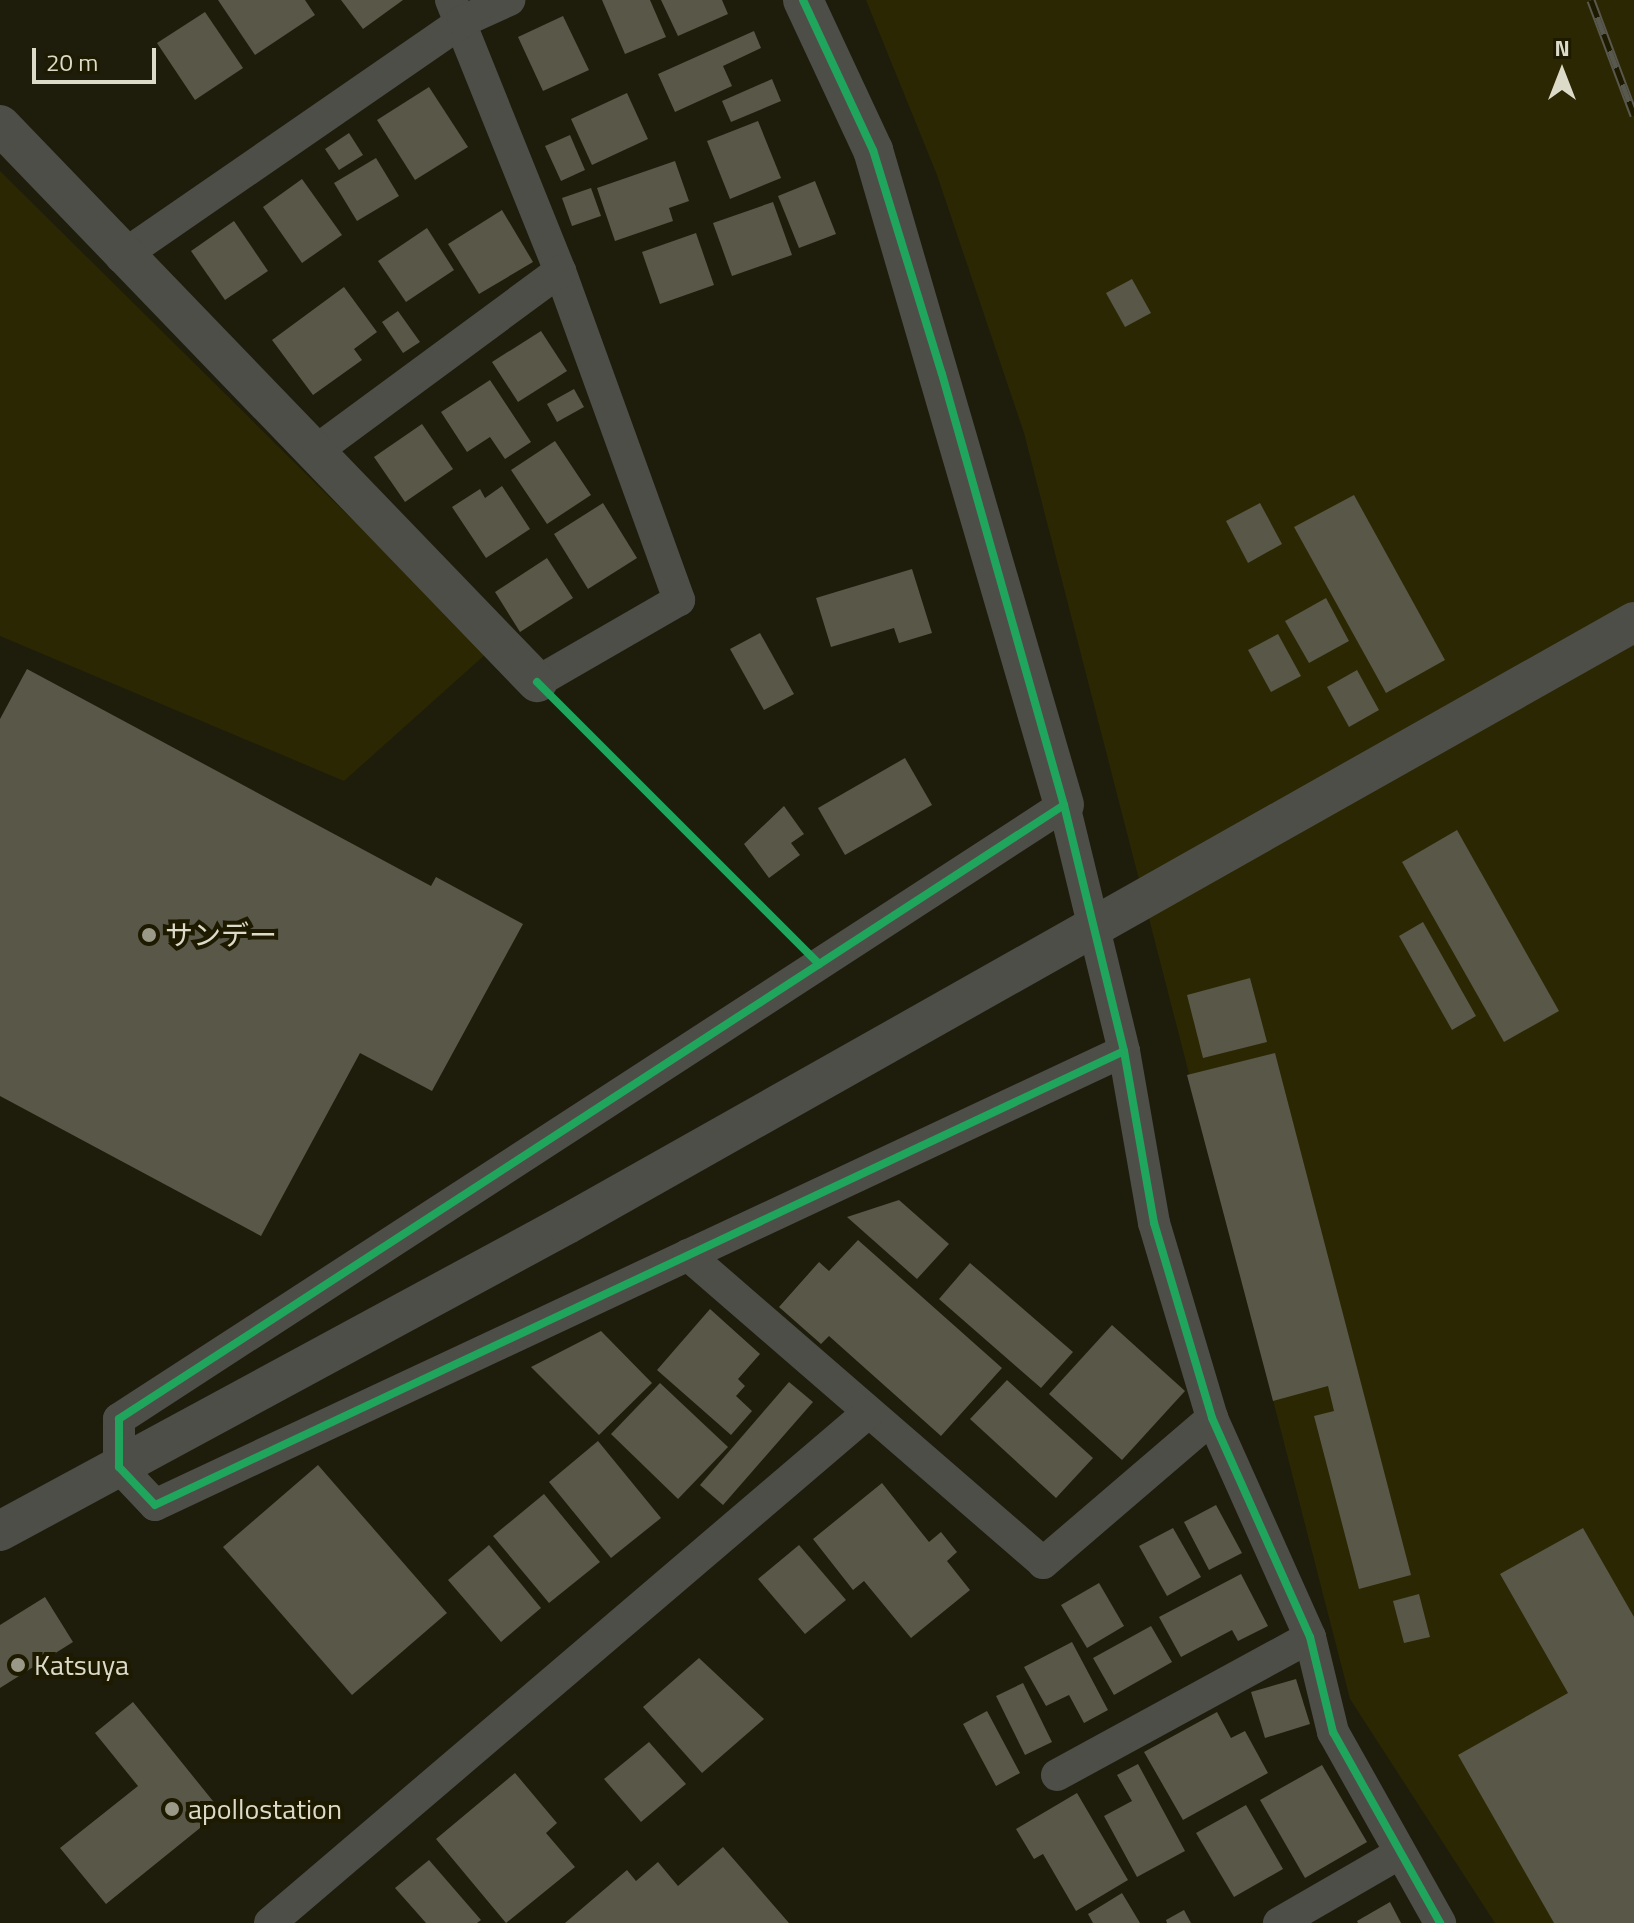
<!DOCTYPE html>
<meta charset="utf-8">
<style>
body{margin:0}
#map{position:relative;width:1634px;height:1923px;overflow:hidden;background:#1e1d0c;font-family:"Titillium Web","Noto Sans JP",sans-serif}
div>[style]{position:absolute}
[style*='--x']{left:calc(var(--x)*1px);top:calc(var(--y)*1px);width:calc(var(--w)*1px);rotate:calc(var(--a)*1deg)}
.built>*{inset:0;background:#2a2702}
.building>*{inset:0;background:#585748}
.minor>*{height:32px;margin:-16px;padding:0 16px;transform-origin:16px;border-radius:16px;background:#4e4e48}
.tertiary>*{height:40px;margin:-20px;padding:0 20px;transform-origin:20px;border-radius:20px;background:#4e4e48}
.rail>*{height:9px;margin-top:-4.5px;transform-origin:0;background:repeating-linear-gradient(90deg,#1d1a00 0 18px,#59584e 0 36px);box-sizing:border-box;border-block:2px solid #59584e}
.cycleway>*{height:8px;margin:-4px;padding:0 4px;transform-origin:4px;border-radius:4px;background:#20a55d}
.dots>*{width:22px;height:22px;translate:-50% -50%;box-sizing:border-box;border:4px solid #1d1a00;border-radius:50%}
span{translate:-50% -50%;white-space:nowrap;text-align:center;line-height:1.15;-webkit-text-stroke:8px #1d1a00;paint-order:stroke}
.poi-label{font-size:28px;color:#dcdbc9}
.left{translate:0 -50%;text-align:left}
.north{position:absolute;left:1522px;top:32px;width:80px;height:80px;-webkit-text-stroke:6px #1d1a00;paint-order:stroke;rotate:0deg;font-size:22px;font-weight:700;line-height:32px;text-align:center;color:#dcdbc9}
.north::after{content:'';display:block;margin:auto;width:28px;height:36px;background:#dcdbc9;clip-path:polygon(50% 0,100% 100%,50% 72%,0 100%)}
.scale{position:absolute;left:32px;top:48px;width:124px;height:36px;box-sizing:border-box;border:4px solid #dcdbc9;border-top:0;padding-left:10px;font-size:24px;line-height:28px;white-space:nowrap;color:#dcdbc9;-webkit-text-stroke:6px #1d1a00;paint-order:stroke}
</style>
<div id="map">
<div class="built">
<i style="clip-path:polygon(866px 0,1634px 0,1634px 1923px,1495px 1923px,1350px 1699px,1024px 433px,937px 175px)"></i>
<i style="clip-path:polygon(0 171px,487px 653px,344px 781px,0 636px)"></i>
</div>
<div class="building">
<i style="clip-path:polygon(218px 0,305px 0,315px 15px,255px 55px)"></i>
<i style="clip-path:polygon(341px 0,403px 0,363px 29px)"></i>
<i style="clip-path:polygon(602px 0,650px 0,666px 37px,625px 54px)"></i>
<i style="clip-path:polygon(661px 0,722px 0,728px 14px,678px 36px)"></i>
<i style="clip-path:polygon(205px 12px,243px 68px,195px 100px,157px 43px)"></i>
<i style="clip-path:polygon(563px 16px,589px 70px,543px 91px,518px 37px)"></i>
<i style="clip-path:polygon(754px 31px,761px 48px,723px 66px,732px 86px,675px 112px,658px 74px)"></i>
<i style="clip-path:polygon(772px 79px,781px 101px,731px 122px,722px 101px)"></i>
<i style="clip-path:polygon(429px 87px,468px 147px,415px 180px,377px 120px)"></i>
<i style="clip-path:polygon(627px 93px,648px 139px,592px 165px,571px 119px)"></i>
<i style="clip-path:polygon(758px 121px,781px 178px,730px 199px,707px 141px)"></i>
<i style="clip-path:polygon(349px 133px,363px 155px,339px 170px,325px 149px)"></i>
<i style="clip-path:polygon(570px 135px,585px 170px,561px 181px,545px 146px)"></i>
<i style="clip-path:polygon(376px 158px,399px 196px,357px 221px,334px 183px)"></i>
<i style="clip-path:polygon(675px 161px,689px 201px,669px 208px,673px 221px,615px 241px,597px 188px)"></i>
<i style="clip-path:polygon(302px 179px,342px 235px,302px 263px,263px 207px)"></i>
<i style="clip-path:polygon(815px 181px,836px 234px,799px 248px,778px 196px)"></i>
<i style="clip-path:polygon(591px 188px,601px 216px,572px 226px,562px 198px)"></i>
<i style="clip-path:polygon(773px 202px,792px 255px,732px 276px,713px 223px)"></i>
<i style="clip-path:polygon(502px 210px,533px 262px,479px 294px,448px 244px)"></i>
<i style="clip-path:polygon(234px 221px,268px 271px,225px 300px,191px 251px)"></i>
<i style="clip-path:polygon(427px 228px,454px 270px,406px 302px,378px 261px)"></i>
<i style="clip-path:polygon(696px 233px,714px 285px,660px 304px,642px 252px)"></i>
<i style="clip-path:polygon(1132px 279px,1151px 313px,1125px 327px,1106px 293px)"></i>
<i style="clip-path:polygon(344px 287px,377px 332px,354px 349px,362px 360px,313px 395px,272px 340px)"></i>
<i style="clip-path:polygon(398px 311px,420px 342px,403px 353px,382px 322px)"></i>
<i style="clip-path:polygon(541px 331px,567px 371px,518px 402px,492px 362px)"></i>
<i style="clip-path:polygon(490px 380px,531px 442px,505px 459px,490px 437px,467px 452px,441px 412px)"></i>
<i style="clip-path:polygon(574px 389px,584px 407px,557px 422px,547px 404px)"></i>
<i style="clip-path:polygon(422px 424px,453px 469px,405px 502px,374px 457px)"></i>
<i style="clip-path:polygon(555px 441px,591px 495px,547px 524px,511px 470px)"></i>
<i style="clip-path:polygon(502px 486px,530px 529px,486px 558px,452px 507px,480px 489px,485px 498px)"></i>
<i style="clip-path:polygon(1354px 495px,1445px 660px,1386px 693px,1294px 527px)"></i>
<i style="clip-path:polygon(603px 503px,637px 558px,588px 589px,554px 534px)"></i>
<i style="clip-path:polygon(1260px 503px,1282px 544px,1248px 563px,1226px 521px)"></i>
<i style="clip-path:polygon(547px 558px,573px 598px,520px 632px,495px 592px)"></i>
<i style="clip-path:polygon(912px 569px,932px 633px,899px 643px,894px 628px,831px 647px,816px 598px)"></i>
<i style="clip-path:polygon(1326px 598px,1349px 641px,1309px 663px,1285px 621px)"></i>
<i style="clip-path:polygon(760px 633px,794px 694px,764px 710px,730px 649px)"></i>
<i style="clip-path:polygon(1278px 634px,1301px 676px,1271px 692px,1248px 650px)"></i>
<i style="clip-path:polygon(27px 669px,431px 886px,436px 877px,523px 924px,432px 1091px,360px 1053px,261px 1236px,0 1096px,0 719px)"></i>
<i style="clip-path:polygon(1357px 670px,1379px 710px,1349px 727px,1327px 687px)"></i>
<i style="clip-path:polygon(905px 758px,932px 805px,845px 855px,818px 808px)"></i>
<i style="clip-path:polygon(784px 806px,804px 834px,791px 843px,800px 855px,769px 878px,744px 844px)"></i>
<i style="clip-path:polygon(1457px 830px,1559px 1011px,1504px 1042px,1402px 862px)"></i>
<i style="clip-path:polygon(1423px 922px,1476px 1016px,1452px 1030px,1399px 936px)"></i>
<i style="clip-path:polygon(1250px 978px,1267px 1042px,1203px 1058px,1187px 995px)"></i>
<i style="clip-path:polygon(1275px 1053px,1411px 1575px,1359px 1589px,1314px 1416px,1334px 1411px,1328px 1386px,1273px 1401px,1187px 1075px)"></i>
<i style="clip-path:polygon(899px 1200px,949px 1244px,917px 1279px,847px 1217px)"></i>
<i style="clip-path:polygon(858px 1240px,1002px 1368px,941px 1436px,829px 1336px,821px 1344px,779px 1307px,819px 1262px,829px 1271px)"></i>
<i style="clip-path:polygon(970px 1263px,1073px 1352px,1041px 1388px,939px 1299px)"></i>
<i style="clip-path:polygon(710px 1309px,760px 1354px,738px 1379px,745px 1386px,736px 1396px,752px 1411px,731px 1435px,657px 1370px)"></i>
<i style="clip-path:polygon(1112px 1325px,1185px 1391px,1122px 1460px,1049px 1394px)"></i>
<i style="clip-path:polygon(601px 1331px,652px 1383px,599px 1435px,531px 1367px)"></i>
<i style="clip-path:polygon(1007px 1380px,1093px 1458px,1056px 1498px,970px 1419px)"></i>
<i style="clip-path:polygon(789px 1382px,813px 1402px,723px 1505px,700px 1485px)"></i>
<i style="clip-path:polygon(660px 1383px,728px 1447px,678px 1499px,611px 1434px)"></i>
<i style="clip-path:polygon(598px 1441px,661px 1518px,611px 1558px,549px 1482px)"></i>
<i style="clip-path:polygon(318px 1465px,447px 1613px,352px 1695px,223px 1547px)"></i>
<i style="clip-path:polygon(882px 1483px,929px 1542px,941px 1532px,957px 1552px,947px 1561px,970px 1590px,911px 1638px,864px 1581px,853px 1590px,813px 1539px)"></i>
<i style="clip-path:polygon(544px 1494px,600px 1562px,549px 1603px,493px 1536px)"></i>
<i style="clip-path:polygon(1216px 1505px,1242px 1553px,1209px 1570px,1184px 1522px)"></i>
<i style="clip-path:polygon(1173px 1528px,1201px 1577px,1167px 1596px,1139px 1546px)"></i>
<i style="clip-path:polygon(1583px 1528px,1634px 1617px,1634px 1923px,1554px 1923px,1458px 1755px,1568px 1693px,1500px 1574px)"></i>
<i style="clip-path:polygon(489px 1545px,541px 1608px,501px 1642px,448px 1580px)"></i>
<i style="clip-path:polygon(799px 1545px,846px 1600px,805px 1634px,758px 1579px)"></i>
<i style="clip-path:polygon(1241px 1574px,1268px 1626px,1238px 1641px,1232px 1630px,1181px 1657px,1159px 1617px)"></i>
<i style="clip-path:polygon(1099px 1583px,1124px 1626px,1087px 1648px,1061px 1605px)"></i>
<i style="clip-path:polygon(1419px 1594px,1430px 1637px,1404px 1643px,1393px 1601px)"></i>
<i style="clip-path:polygon(45px 1597px,73px 1642px,0 1688px,0 1625px)"></i>
<i style="clip-path:polygon(1151px 1626px,1172px 1662px,1114px 1695px,1093px 1658px)"></i>
<i style="clip-path:polygon(1072px 1642px,1108px 1710px,1084px 1723px,1069px 1695px,1046px 1706px,1024px 1667px)"></i>
<i style="clip-path:polygon(699px 1658px,764px 1719px,702px 1773px,643px 1707px)"></i>
<i style="clip-path:polygon(1296px 1679px,1310px 1724px,1265px 1738px,1251px 1692px)"></i>
<i style="clip-path:polygon(1023px 1683px,1052px 1742px,1025px 1755px,996px 1696px)"></i>
<i style="clip-path:polygon(133px 1702px,221px 1811px,106px 1904px,60px 1848px,138px 1786px,95px 1733px)"></i>
<i style="clip-path:polygon(987px 1711px,1020px 1773px,996px 1786px,963px 1724px)"></i>
<i style="clip-path:polygon(1217px 1712px,1231px 1738px,1245px 1731px,1268px 1773px,1183px 1820px,1144px 1752px)"></i>
<i style="clip-path:polygon(649px 1742px,686px 1784px,641px 1822px,604px 1779px)"></i>
<i style="clip-path:polygon(1138px 1764px,1185px 1851px,1137px 1877px,1104px 1816px,1132px 1801px,1117px 1775px)"></i>
<i style="clip-path:polygon(1322px 1765px,1367px 1842px,1305px 1878px,1260px 1800px)"></i>
<i style="clip-path:polygon(515px 1773px,557px 1823px,546px 1833px,575px 1867px,506px 1923px,436px 1839px)"></i>
<i style="clip-path:polygon(1077px 1793px,1128px 1880px,1076px 1911px,1043px 1854px,1034px 1859px,1016px 1829px)"></i>
<i style="clip-path:polygon(1246px 1805px,1283px 1869px,1234px 1897px,1196px 1833px)"></i>
<i style="clip-path:polygon(723px 1847px,789px 1923px,565px 1923px,627px 1870px,636px 1881px,658px 1862px,678px 1886px)"></i>
<i style="clip-path:polygon(429px 1860px,481px 1920px,477px 1923px,426px 1923px,395px 1888px)"></i>
<i style="clip-path:polygon(1122px 1893px,1140px 1923px,1093px 1923px,1088px 1914px)"></i>
<i style="clip-path:polygon(1390px 1902px,1401px 1923px,1358px 1923px,1357px 1921px)"></i>
<i style="clip-path:polygon(1184px 1910px,1191px 1923px,1167px 1923px,1166px 1920px)"></i>
</div>
<div class="minor">
<i style="--x:451;--y:0;--w:292;--a:68.1"></i>
<i style="--x:560;--y:271;--w:350;--a:70.1"></i>
<i style="--x:679;--y:600;--w:164;--a:150"></i>
<i style="--x:121;--y:257;--w:416;--a:-34.6"></i>
<i style="--x:463;--y:21;--w:51;--a:-24.5"></i>
<i style="--x:313;--y:453;--w:307;--a:-36.4"></i>
<i style="--x:1124;--y:1051;--w:1070;--a:154.9"></i>
<i style="--x:155;--y:1505;--w:52;--a:-133.5"></i>
<i style="--x:119;--y:1467;--w:48;--a:-90"></i>
<i style="--x:119;--y:1419;--w:1127;--a:-33.01"></i>
<i style="--x:1064;--y:805;--w:253;--a:76.3"></i>
<i style="--x:1124;--y:1051;--w:175;--a:80.1"></i>
<i style="--x:1154;--y:1223;--w:203;--a:73.4"></i>
<i style="--x:1212;--y:1418;--w:240;--a:65.9"></i>
<i style="--x:1310;--y:1637;--w:98;--a:76.4"></i>
<i style="--x:1333;--y:1732;--w:219;--a:60.7"></i>
<i style="--x:688;--y:1255;--w:470;--a:40.9"></i>
<i style="--x:1043;--y:1563;--w:223;--a:-40.6"></i>
<i style="--x:1057;--y:1775;--w:288;--a:-28.6"></i>
<i style="--x:270;--y:1923;--w:787;--a:-40.47"></i>
<i style="--x:1279;--y:1923;--w:140;--a:-30"></i>
</div>
<div class="tertiary">
<i style="--x:803;--y:0;--w:166;--a:65"></i>
<i style="--x:873;--y:150;--w:682;--a:73.74"></i>
<i style="--x:0;--y:125;--w:774;--a:46.05"></i>
<i style="--x:0;--y:1531;--w:645;--a:-28.43"></i>
<i style="--x:567;--y:1224;--w:1225;--a:-29.43"></i>
</div>
<div class="rail">
<i style="--x:1591;--y:0;--w:123;--a:69.5"></i>
</div>
<div class="cycleway">
<i style="--x:803;--y:0;--w:166;--a:65"></i>
<i style="--x:873;--y:150;--w:234;--a:72.9"></i>
<i style="--x:942;--y:374;--w:448;--a:74.2"></i>
<i style="--x:1064;--y:805;--w:253;--a:76.3"></i>
<i style="--x:1124;--y:1051;--w:175;--a:80.1"></i>
<i style="--x:1154;--y:1223;--w:203;--a:73.4"></i>
<i style="--x:1212;--y:1418;--w:240;--a:65.9"></i>
<i style="--x:1310;--y:1637;--w:98;--a:76.4"></i>
<i style="--x:1333;--y:1732;--w:219;--a:60.7"></i>
<i style="--x:537;--y:682;--w:399;--a:45"></i>
<i style="--x:1064;--y:805;--w:1127;--a:146.99"></i>
<i style="--x:119;--y:1419;--w:48;--a:90"></i>
<i style="--x:119;--y:1467;--w:52;--a:46.5"></i>
<i style="--x:155;--y:1505;--w:1070;--a:-25.1"></i>
</div>
<div class="dots">
<i style="left:149px;top:935px;background:#9a9887"></i>
<i style="left:18px;top:1665px;background:#9a9887"></i>
<i style="left:172px;top:1809px;background:#9a9887"></i>
</div>
<div class="poi-label">
<span class="left" style="left:165px;top:935px">サンデー</span>
<span class="left" style="left:34px;top:1665px">Katsuya</span>
<span class="left" style="left:188px;top:1809px">apollostation</span>
</div>
<div class="north">N</div>
<div class="scale">20 m</div>
</div>
